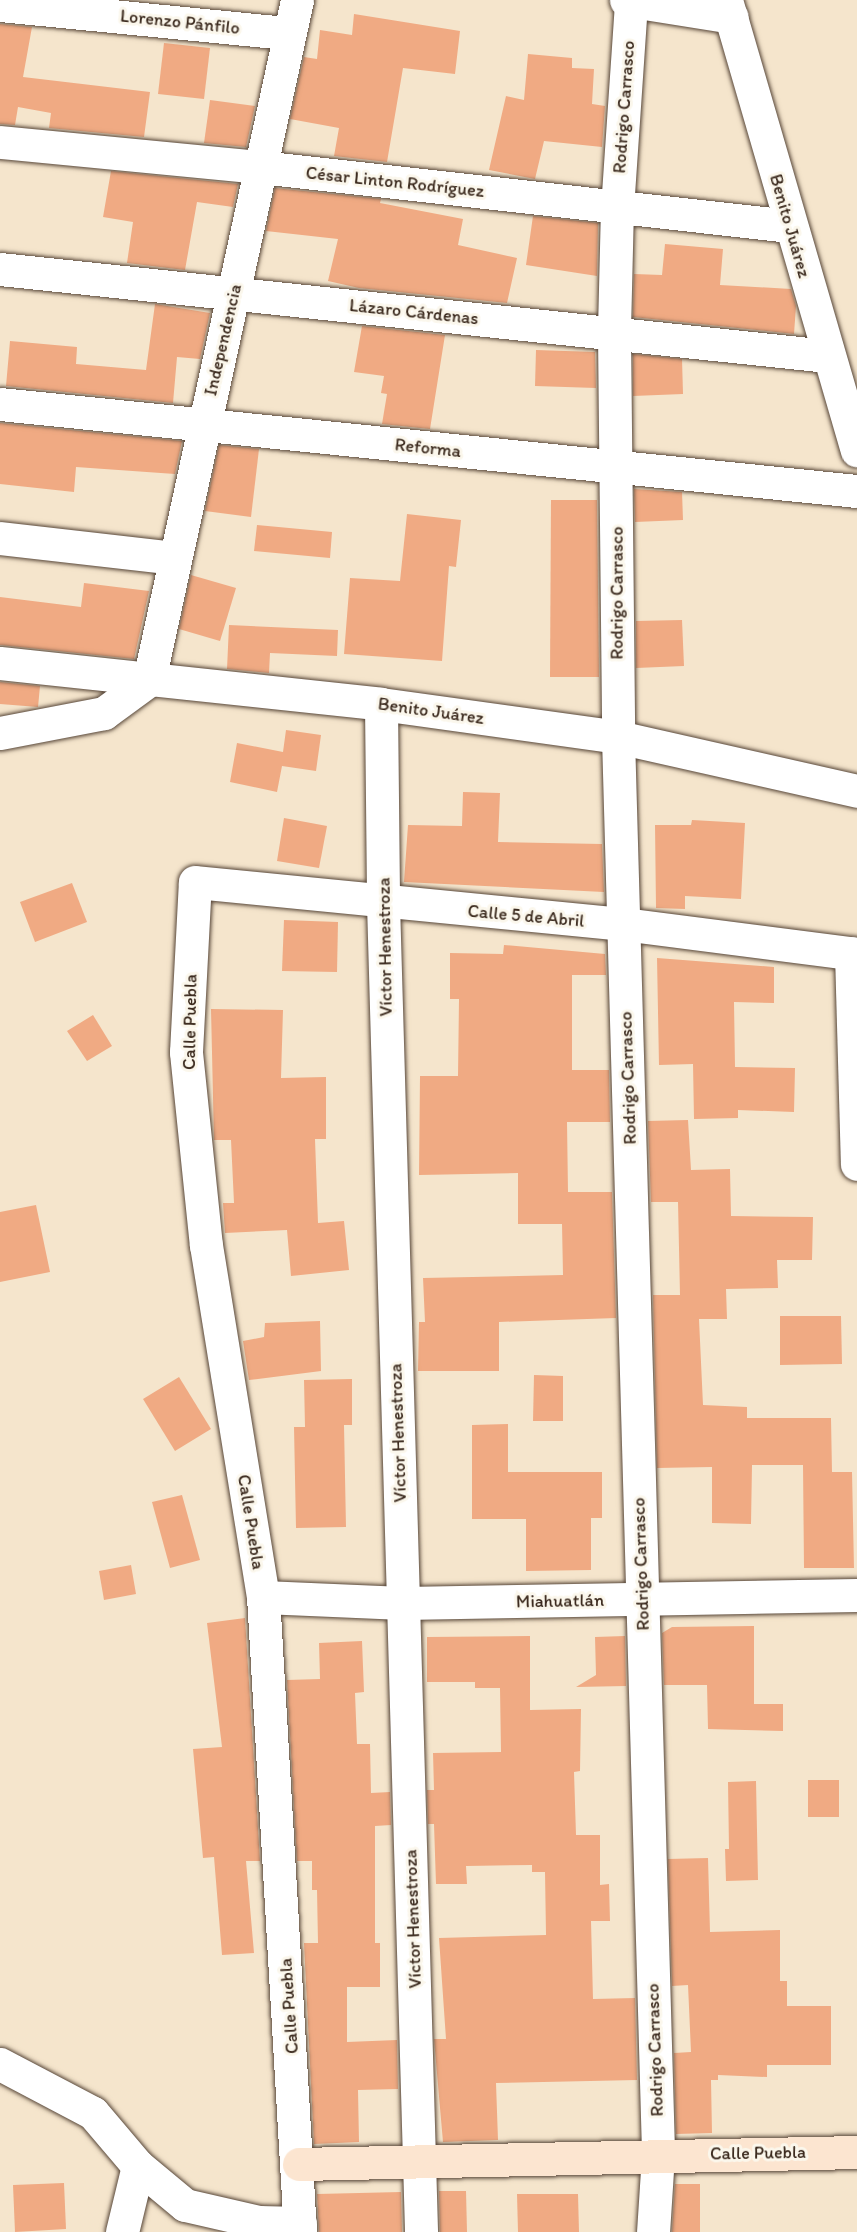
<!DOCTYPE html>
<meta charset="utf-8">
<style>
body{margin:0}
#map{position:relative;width:857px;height:2232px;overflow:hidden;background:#f5e5cc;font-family:Itim,sans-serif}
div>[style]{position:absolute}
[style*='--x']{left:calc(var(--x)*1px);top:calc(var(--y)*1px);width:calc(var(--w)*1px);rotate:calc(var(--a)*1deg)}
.building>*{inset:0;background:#f0aa83}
.roads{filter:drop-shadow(0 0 2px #574638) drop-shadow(0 0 2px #574638)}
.street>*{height:33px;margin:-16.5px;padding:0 16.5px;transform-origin:16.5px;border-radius:16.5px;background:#fff}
.secondary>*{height:33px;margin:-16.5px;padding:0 16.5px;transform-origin:16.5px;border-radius:16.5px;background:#fce5d0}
span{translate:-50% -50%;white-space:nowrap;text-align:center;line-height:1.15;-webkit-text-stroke:6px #fbf7ec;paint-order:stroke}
.street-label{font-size:18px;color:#3b2a1e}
</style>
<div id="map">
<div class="building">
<i style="clip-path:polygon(354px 14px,460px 31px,455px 74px,403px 68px,387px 162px,334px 156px,339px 128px,290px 119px,304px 57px,317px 59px,320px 30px,352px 35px)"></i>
<i style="clip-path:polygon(0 24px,32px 27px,23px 77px,150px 92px,144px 137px,49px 128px,51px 113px,18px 107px,15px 125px,0 124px)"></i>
<i style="clip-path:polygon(164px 43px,210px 48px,204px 99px,158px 94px)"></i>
<i style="clip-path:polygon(528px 54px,572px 58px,572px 68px,594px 69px,592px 104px,605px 106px,602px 147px,544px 141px,535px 179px,489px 170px,506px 96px,524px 100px)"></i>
<i style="clip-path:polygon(210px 100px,255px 106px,246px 147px,204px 143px)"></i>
<i style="clip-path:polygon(111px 171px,238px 184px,233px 207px,197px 202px,185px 270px,127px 263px,133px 222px,103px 217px)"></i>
<i style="clip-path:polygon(275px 188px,381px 199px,380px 203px,463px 219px,458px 245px,517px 258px,507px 303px,359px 288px,328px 281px,338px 239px,266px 231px)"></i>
<i style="clip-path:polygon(533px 216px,598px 223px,597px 276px,526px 265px)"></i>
<i style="clip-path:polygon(665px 244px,723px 249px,720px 285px,791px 289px,796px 306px,794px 334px,633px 317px,634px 274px,662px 275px)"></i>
<i style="clip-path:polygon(155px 304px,210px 313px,200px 359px,177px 357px,173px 403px,6px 386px,10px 341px,77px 347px,76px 364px,146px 370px)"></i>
<i style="clip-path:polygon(362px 326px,445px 335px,430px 429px,382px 424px,387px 394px,381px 393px,384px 376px,354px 372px)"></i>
<i style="clip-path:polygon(536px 350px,595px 352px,596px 388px,535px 386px)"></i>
<i style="clip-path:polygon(633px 354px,682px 359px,683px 394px,633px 396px)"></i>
<i style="clip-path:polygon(0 423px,182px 441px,175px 474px,76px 467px,74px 492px,0 484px)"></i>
<i style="clip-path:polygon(219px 445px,259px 449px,251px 517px,205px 511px)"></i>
<i style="clip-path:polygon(634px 489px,682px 492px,683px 520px,635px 522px)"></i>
<i style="clip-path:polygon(551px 500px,597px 500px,599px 677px,550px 677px)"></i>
<i style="clip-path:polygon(407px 514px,461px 520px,456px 567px,449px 566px,442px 661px,344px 654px,350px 578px,400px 581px)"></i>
<i style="clip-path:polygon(257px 525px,332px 532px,330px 558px,254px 551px)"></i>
<i style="clip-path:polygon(191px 575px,236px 588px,220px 641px,179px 629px)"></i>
<i style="clip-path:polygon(84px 583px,149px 591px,134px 659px,0 645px,0 597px,81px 607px)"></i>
<i style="clip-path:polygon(682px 620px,684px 666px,636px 668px,636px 621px)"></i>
<i style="clip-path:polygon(229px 625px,338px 630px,337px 656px,270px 653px,269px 673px,227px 669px)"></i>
<i style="clip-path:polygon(0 682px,40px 686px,38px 707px,0 704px)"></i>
<i style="clip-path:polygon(286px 730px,321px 735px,316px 771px,282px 766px,277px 792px,230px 782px,237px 743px,283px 752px)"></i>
<i style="clip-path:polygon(463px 792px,500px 793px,498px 842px,602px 844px,604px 892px,404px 882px,408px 825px,462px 826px)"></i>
<i style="clip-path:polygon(284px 818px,327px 826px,319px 868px,277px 861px)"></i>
<i style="clip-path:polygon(692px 820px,745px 823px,741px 899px,685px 896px,685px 909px,656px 908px,655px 825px,691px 825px)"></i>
<i style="clip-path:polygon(72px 883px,87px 922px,35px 942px,20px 902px)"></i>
<i style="clip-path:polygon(284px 920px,338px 922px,337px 972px,282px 971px)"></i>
<i style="clip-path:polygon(504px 945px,605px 954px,606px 975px,572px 975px,572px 1070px,609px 1070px,610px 1122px,567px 1122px,568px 1192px,612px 1192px,616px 1318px,499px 1322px,499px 1371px,418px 1371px,419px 1322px,425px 1322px,423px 1278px,563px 1275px,562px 1224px,518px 1224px,518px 1173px,419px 1175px,420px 1076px,458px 1076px,459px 999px,450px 999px,450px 953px,503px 954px)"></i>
<i style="clip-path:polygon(657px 958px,774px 967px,774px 1003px,734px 1002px,735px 1067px,795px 1068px,794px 1112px,738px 1110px,738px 1118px,694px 1119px,693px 1064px,659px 1065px)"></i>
<i style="clip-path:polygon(211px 1009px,283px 1010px,281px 1078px,326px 1077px,326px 1139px,315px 1139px,318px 1223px,344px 1221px,349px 1270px,291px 1276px,287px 1230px,225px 1233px,223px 1203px,234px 1203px,231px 1140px,214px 1140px)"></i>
<i style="clip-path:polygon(93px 1015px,112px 1046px,87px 1061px,67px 1031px)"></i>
<i style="clip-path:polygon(688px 1120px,691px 1170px,730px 1169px,731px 1216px,813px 1217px,812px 1260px,777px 1260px,778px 1288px,726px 1289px,727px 1319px,699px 1319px,703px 1405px,747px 1407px,747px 1418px,831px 1418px,832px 1472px,852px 1472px,854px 1568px,804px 1568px,803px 1465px,752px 1465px,751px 1524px,712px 1523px,712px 1467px,657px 1468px,653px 1295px,680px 1295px,678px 1202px,651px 1202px,648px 1121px)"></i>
<i style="clip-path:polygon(36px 1205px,50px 1272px,0 1282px,0 1212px)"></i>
<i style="clip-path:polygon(780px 1316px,841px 1316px,842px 1364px,780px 1365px)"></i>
<i style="clip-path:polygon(320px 1321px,321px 1371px,249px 1380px,243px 1341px,264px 1337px,265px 1323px)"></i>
<i style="clip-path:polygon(534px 1375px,563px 1376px,563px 1421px,533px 1421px)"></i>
<i style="clip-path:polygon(179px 1377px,211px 1429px,175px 1451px,143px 1399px)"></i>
<i style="clip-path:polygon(352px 1379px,352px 1425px,344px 1425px,346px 1527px,296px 1528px,294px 1427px,305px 1427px,304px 1380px)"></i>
<i style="clip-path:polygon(508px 1424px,508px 1472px,602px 1472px,602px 1518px,591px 1518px,591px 1570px,526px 1571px,526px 1519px,472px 1519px,472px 1425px)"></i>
<i style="clip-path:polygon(182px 1495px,200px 1560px,170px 1568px,152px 1502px)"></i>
<i style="clip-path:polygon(131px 1565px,136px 1594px,104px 1600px,99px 1571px)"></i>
<i style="clip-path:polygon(245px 1618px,260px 1861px,246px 1861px,254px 1953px,222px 1955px,214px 1857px,203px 1858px,193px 1749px,222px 1747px,207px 1623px)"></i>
<i style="clip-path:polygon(754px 1626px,754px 1704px,783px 1704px,783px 1731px,708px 1729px,707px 1685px,664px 1685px,662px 1633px,672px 1627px)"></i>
<i style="clip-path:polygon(530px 1636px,530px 1710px,581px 1709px,580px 1771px,574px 1772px,576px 1835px,600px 1835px,600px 1885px,609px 1884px,610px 1921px,591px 1921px,593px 1999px,635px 1998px,637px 2080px,496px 2083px,498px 2140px,443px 2142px,434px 2039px,446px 2039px,439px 1938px,546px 1935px,545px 1872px,532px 1872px,532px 1865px,466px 1866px,467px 1884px,436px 1884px,434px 1824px,428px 1824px,427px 1790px,434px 1790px,433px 1753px,501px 1752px,500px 1688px,475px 1688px,475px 1682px,427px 1682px,427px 1637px)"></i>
<i style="clip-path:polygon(625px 1636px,626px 1686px,576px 1687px,596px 1675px,595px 1637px)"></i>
<i style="clip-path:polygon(362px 1641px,364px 1692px,355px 1693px,357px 1744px,370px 1744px,371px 1793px,390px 1792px,391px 1825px,375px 1826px,375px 1943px,380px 1943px,380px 1987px,347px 1987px,347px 2042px,397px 2040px,398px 2089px,358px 2090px,359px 2142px,314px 2144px,304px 1943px,318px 1943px,317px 1890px,312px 1890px,312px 1861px,297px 1861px,287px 1680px,320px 1679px,319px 1643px)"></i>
<i style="clip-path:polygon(808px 1780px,839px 1780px,839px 1817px,808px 1817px)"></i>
<i style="clip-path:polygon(756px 1781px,758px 1880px,726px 1881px,725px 1849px,729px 1849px,728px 1782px)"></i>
<i style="clip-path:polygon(708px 1858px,710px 1932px,780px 1930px,780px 1981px,787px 1981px,787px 2006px,831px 2006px,831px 2065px,767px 2065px,767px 2077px,718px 2075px,718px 2080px,711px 2080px,712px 2133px,676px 2134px,674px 2053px,691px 2052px,688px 1985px,672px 1986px,668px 1859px)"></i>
<i style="clip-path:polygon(64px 2183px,66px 2229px,15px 2232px,13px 2185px)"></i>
<i style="clip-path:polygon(675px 2184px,700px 2184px,700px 2232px,672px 2232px)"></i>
<i style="clip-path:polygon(439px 2191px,466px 2191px,467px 2232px,440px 2232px)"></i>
<i style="clip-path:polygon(401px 2192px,402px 2232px,319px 2232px,317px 2194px)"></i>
<i style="clip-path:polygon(517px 2194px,578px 2194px,579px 2232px,518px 2232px)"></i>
</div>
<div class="roads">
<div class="street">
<i style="--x:626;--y:0;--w:107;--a:9.1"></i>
<i style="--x:726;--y:0;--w:469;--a:73.8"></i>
<i style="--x:631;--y:3;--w:204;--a:93.9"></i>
<i style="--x:617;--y:207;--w:126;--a:91.4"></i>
<i style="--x:614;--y:333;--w:404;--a:89.4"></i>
<i style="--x:618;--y:737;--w:1419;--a:88.38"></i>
<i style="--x:658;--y:2155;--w:77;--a:93.7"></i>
<i style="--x:0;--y:5;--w:289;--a:5.6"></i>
<i style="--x:0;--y:142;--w:261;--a:5.5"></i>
<i style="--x:260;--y:167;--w:533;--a:6.35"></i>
<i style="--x:0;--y:269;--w:833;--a:6"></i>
<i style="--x:0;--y:404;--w:861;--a:5.8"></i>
<i style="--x:0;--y:538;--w:176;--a:6.5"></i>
<i style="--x:0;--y:663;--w:383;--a:6.1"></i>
<i style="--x:381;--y:704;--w:239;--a:7.9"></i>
<i style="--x:618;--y:737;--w:245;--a:12.7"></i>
<i style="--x:149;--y:680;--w:696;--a:-77.72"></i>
<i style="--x:381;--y:704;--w:199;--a:89.4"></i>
<i style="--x:383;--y:903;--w:1330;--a:88.36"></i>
<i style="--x:0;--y:733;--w:106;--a:-10.9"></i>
<i style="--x:104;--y:713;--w:56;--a:-36.3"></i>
<i style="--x:851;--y:953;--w:211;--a:88.4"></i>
<i style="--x:263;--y:1597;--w:140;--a:2.5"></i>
<i style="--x:403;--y:1603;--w:454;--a:-1"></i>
<i style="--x:0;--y:2064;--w:105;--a:27.8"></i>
<i style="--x:93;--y:2113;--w:70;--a:49.7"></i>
<i style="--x:138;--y:2166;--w:61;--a:39.7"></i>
<i style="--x:185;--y:2205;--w:76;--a:12.9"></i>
<i style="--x:259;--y:2222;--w:41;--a:1.4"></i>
<i style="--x:122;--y:2232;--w:68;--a:-76.4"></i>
<i style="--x:300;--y:2232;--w:636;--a:-93.33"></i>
<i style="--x:263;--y:1597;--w:356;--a:-99.2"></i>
<i style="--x:206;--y:1246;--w:195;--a:-95.9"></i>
<i style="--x:186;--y:1052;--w:170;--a:-87"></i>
<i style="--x:195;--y:882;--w:430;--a:5.6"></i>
<i style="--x:623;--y:924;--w:236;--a:7.3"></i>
</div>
<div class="secondary">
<i style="--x:299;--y:2164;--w:558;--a:-1.23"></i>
</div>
</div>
<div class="street-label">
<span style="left:180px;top:22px;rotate:6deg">Lorenzo Pánfilo</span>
<span style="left:624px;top:107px;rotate:-86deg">Rodrigo Carrasco</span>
<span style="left:395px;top:182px;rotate:6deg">César Linton Rodríguez</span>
<span style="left:790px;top:226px;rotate:74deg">Benito Juárez</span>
<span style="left:414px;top:312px;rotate:6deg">Lázaro Cárdenas</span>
<span style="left:223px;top:340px;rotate:-77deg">Independencia</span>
<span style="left:428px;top:448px;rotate:6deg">Reforma</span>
<span style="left:617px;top:593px;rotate:-90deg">Rodrigo Carrasco</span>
<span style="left:431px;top:711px;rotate:8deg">Benito Juárez</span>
<span style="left:526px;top:916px;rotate:5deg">Calle 5 de Abril</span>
<span style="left:385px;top:947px;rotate:-91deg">Víctor Henestroza</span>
<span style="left:190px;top:1022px;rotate:-89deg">Calle Puebla</span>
<span style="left:628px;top:1078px;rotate:-92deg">Rodrigo Carrasco</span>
<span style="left:398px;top:1433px;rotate:-92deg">Víctor Henestroza</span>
<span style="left:251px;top:1522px;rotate:81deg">Calle Puebla</span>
<span style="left:641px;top:1564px;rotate:-92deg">Rodrigo Carrasco</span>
<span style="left:560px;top:1601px;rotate:-1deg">Miahuatlán</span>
<span style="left:413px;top:1919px;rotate:-92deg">Víctor Henestroza</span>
<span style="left:289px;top:2006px;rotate:-94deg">Calle Puebla</span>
<span style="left:655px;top:2050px;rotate:-92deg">Rodrigo Carrasco</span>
<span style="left:758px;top:2153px;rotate:-1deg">Calle Puebla</span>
</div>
</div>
